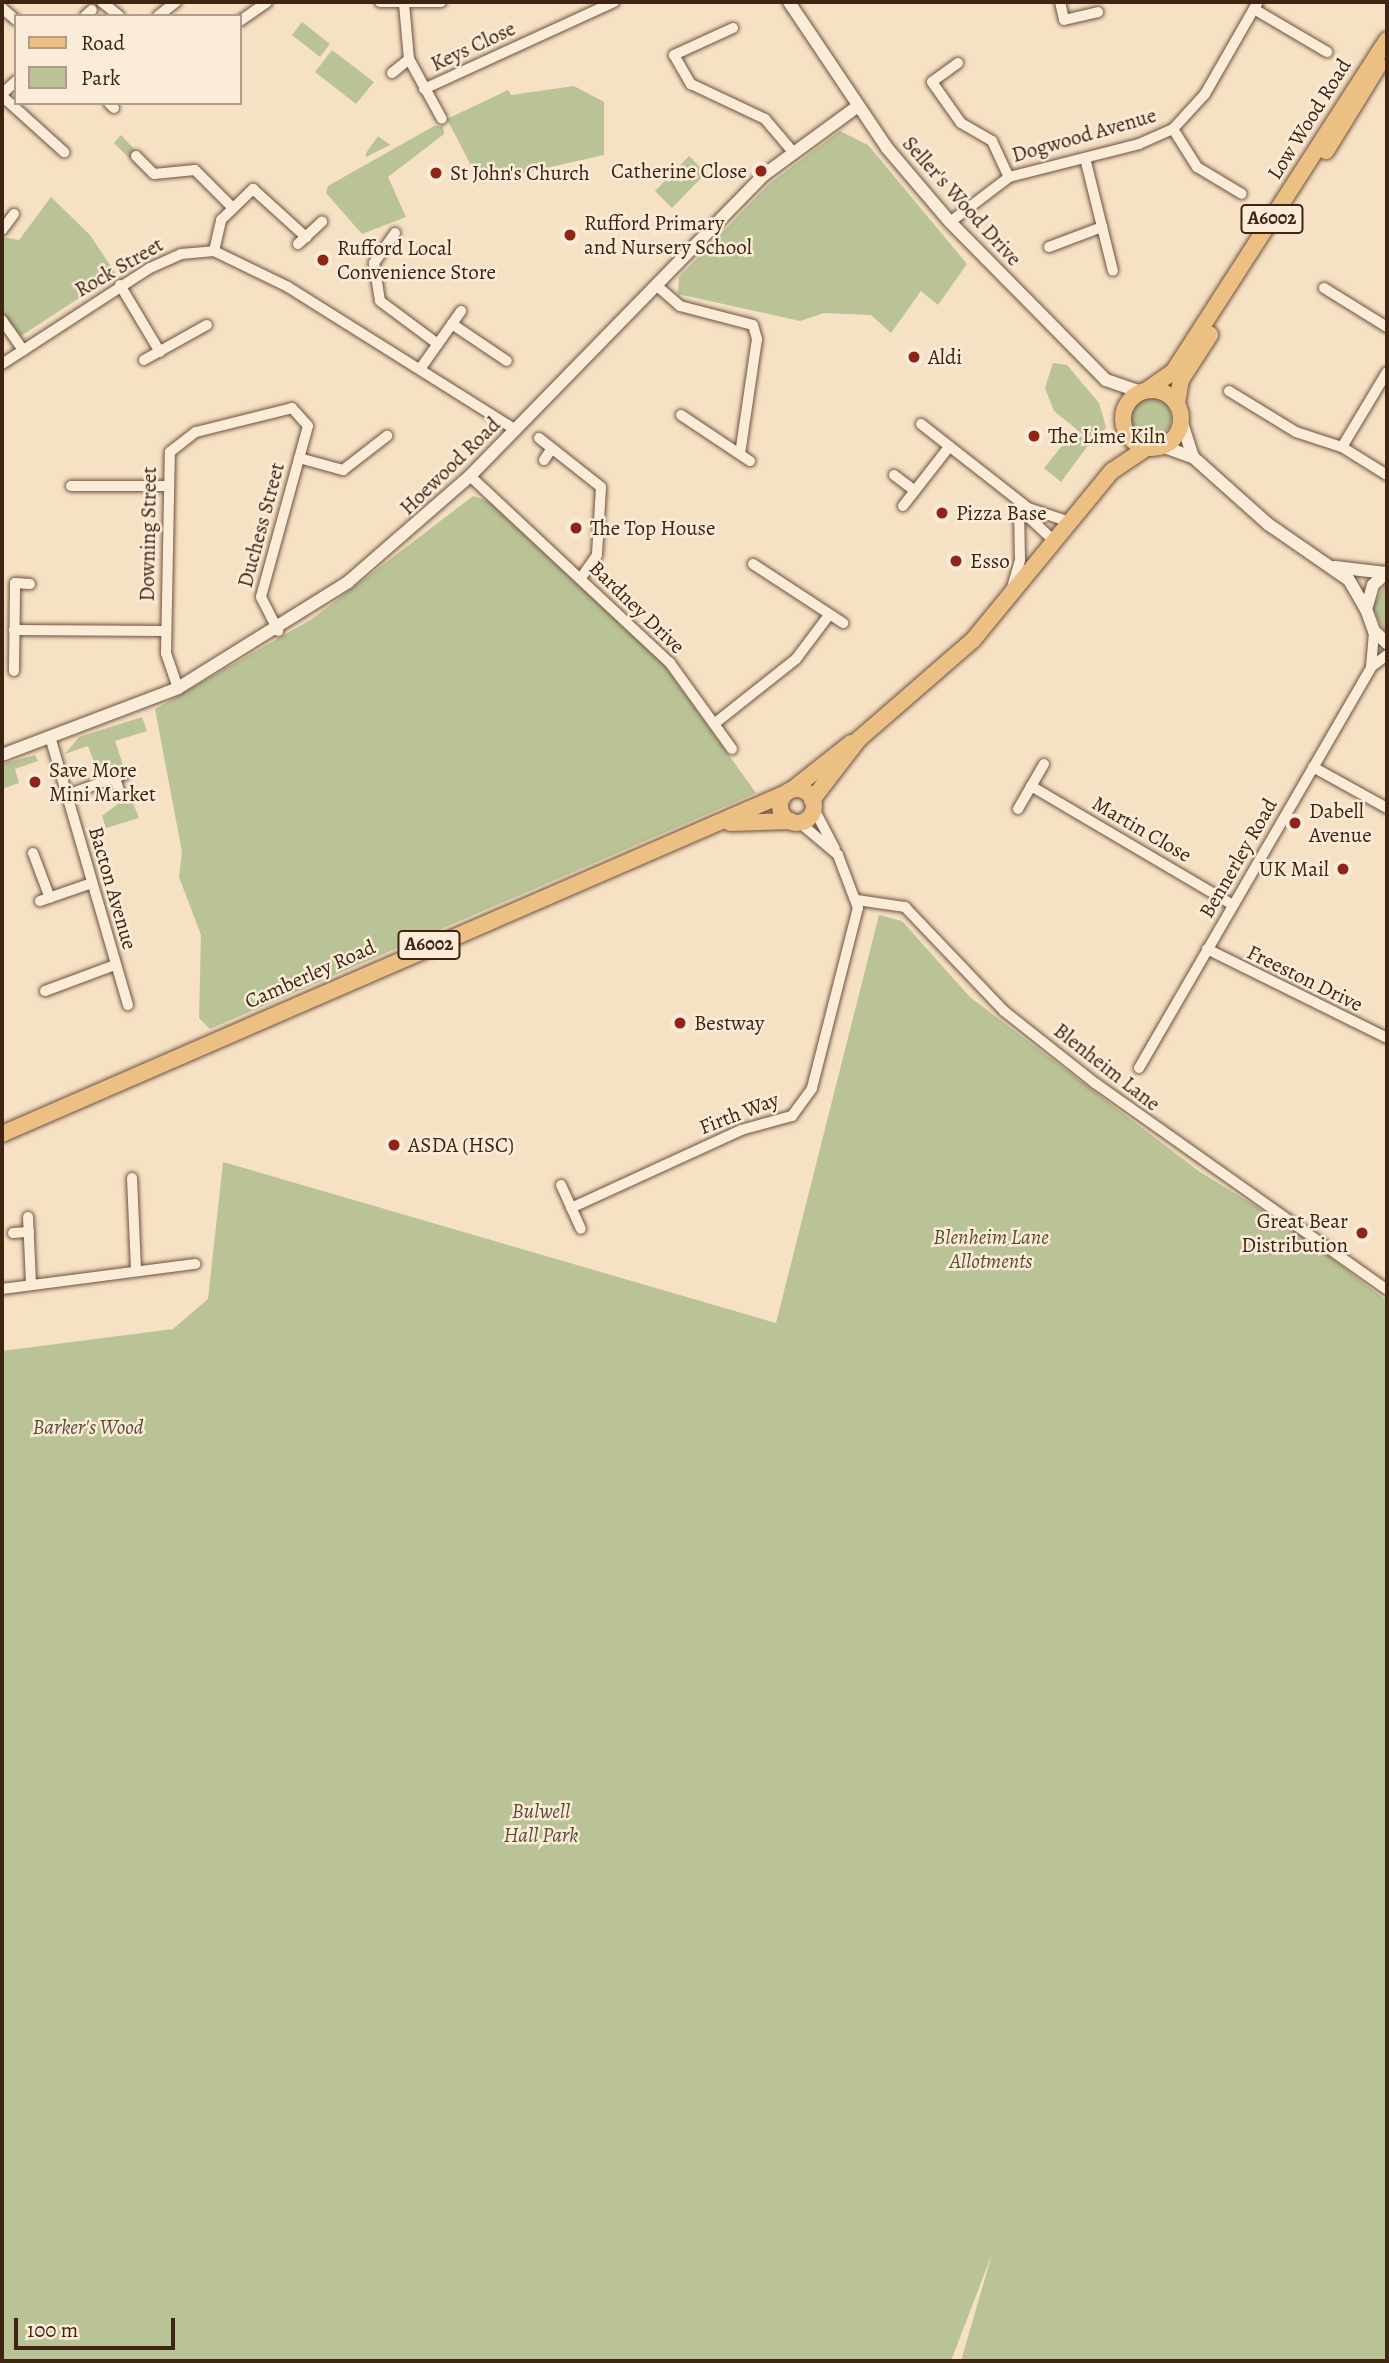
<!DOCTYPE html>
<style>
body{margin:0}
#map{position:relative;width:1389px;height:2363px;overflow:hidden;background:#f7e1c4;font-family:Alegreya,serif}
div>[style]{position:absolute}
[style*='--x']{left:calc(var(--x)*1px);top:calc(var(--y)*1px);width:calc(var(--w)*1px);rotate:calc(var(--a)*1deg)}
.green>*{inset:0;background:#bac396}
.round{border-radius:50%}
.roads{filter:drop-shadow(0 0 2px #6d523f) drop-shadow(0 0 2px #6d523f)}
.minor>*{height:10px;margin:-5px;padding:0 5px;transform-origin:5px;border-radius:5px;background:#faecd9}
.tertiary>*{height:12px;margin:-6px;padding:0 6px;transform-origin:6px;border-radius:6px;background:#faecd9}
.primary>*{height:16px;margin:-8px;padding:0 8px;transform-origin:8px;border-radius:8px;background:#ecc082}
.primary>.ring{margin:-8px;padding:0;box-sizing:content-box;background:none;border:16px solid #ecc082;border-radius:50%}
.dots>*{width:19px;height:19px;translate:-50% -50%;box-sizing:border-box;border:4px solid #faecd9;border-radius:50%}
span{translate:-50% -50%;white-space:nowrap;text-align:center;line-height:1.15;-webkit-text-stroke:5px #faecd9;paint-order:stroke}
.shield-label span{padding:2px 5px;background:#faecd9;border:2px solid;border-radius:5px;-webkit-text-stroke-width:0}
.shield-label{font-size:19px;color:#3f2313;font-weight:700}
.street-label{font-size:21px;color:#3f2313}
.poi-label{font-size:21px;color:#3f2313}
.right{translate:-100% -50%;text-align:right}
.left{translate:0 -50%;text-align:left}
.park-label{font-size:21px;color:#5e4b34;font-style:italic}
.frame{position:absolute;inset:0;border:4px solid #3f2313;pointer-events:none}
.legend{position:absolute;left:14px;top:14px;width:228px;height:91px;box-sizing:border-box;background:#faecd9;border:2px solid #af9c8a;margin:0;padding:9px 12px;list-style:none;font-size:21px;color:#3f2313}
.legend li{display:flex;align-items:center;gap:14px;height:35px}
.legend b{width:35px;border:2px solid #af9c8a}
.scale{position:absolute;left:14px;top:2318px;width:161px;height:32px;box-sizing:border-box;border:4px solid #3f2313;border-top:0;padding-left:9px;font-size:21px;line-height:24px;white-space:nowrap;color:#3f2313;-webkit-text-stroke:5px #faecd9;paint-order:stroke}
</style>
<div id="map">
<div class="green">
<i style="clip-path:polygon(302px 22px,330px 44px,320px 57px,292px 35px)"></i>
<i style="clip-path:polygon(332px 50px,374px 82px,356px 104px,315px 72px)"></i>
<i style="clip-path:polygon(574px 86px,604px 102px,604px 155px,488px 181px,475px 173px,447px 119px,508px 90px,511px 95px)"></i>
<i style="clip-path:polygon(434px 126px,443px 126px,444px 134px,388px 177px,406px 217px,362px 234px,326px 193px,328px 186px)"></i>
<i style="clip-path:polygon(840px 131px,868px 145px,967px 264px,938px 305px,921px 291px,891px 333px,871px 315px,824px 313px,800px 321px,678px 294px,679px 277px,769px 184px)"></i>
<i style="clip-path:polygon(121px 135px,137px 152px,130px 159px,114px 143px)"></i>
<i style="clip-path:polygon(378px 136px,390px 145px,366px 157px,366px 153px)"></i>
<i style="clip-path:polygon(689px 156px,706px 173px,672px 208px,655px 191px)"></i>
<i style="clip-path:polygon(51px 197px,90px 235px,116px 274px,21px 336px,2px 313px,2px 237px,19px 240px)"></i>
<i style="clip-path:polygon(1053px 363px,1067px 365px,1099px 403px,1106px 427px,1096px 445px,1054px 411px,1045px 388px)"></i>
<i class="round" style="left:1131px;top:398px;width:40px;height:40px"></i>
<i style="clip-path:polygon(1074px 431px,1089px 444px,1061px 482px,1044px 468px)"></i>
<i style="clip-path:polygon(473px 496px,488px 501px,664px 665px,756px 793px,210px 1029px,199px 1018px,201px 935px,179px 877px,182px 852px,155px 709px,312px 619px)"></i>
<i style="clip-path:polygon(1387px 581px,1387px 636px,1372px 607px)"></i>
<i style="clip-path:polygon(142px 717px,147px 731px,115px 741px,124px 768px,99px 776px,88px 746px,65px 754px,79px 737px)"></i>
<i style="clip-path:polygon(35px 755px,38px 761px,15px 769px,19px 783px,2px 789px,2px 764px)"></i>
<i style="clip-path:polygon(130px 795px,139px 818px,106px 828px,102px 816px)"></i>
<i style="clip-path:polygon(879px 915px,902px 921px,970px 997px,1200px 1172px,1299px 1233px,1387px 1301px,1387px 2361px,961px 2361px,992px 2254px,951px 2361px,2px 2361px,2px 1351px,173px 1329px,208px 1299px,223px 1162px,776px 1323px)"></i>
</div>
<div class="roads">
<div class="minor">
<i style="--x:102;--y:2;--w:22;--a:39"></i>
<i style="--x:380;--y:2;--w:61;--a:0"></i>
<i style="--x:1060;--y:2;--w:18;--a:77"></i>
<i style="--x:1064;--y:20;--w:35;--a:-13"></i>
<i style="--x:404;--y:4;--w:55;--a:84.8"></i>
<i style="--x:409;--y:59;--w:68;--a:61.2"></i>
<i style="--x:2;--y:8;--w:18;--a:41"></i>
<i style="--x:1254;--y:9;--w:85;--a:30.5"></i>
<i style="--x:85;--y:16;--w:9;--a:-41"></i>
<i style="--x:158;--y:16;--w:23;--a:-38"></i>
<i style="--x:240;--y:21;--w:33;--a:-35"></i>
<i style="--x:733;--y:28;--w:65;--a:155.4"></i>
<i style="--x:674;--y:55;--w:34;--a:60"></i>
<i style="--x:691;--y:84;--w:82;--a:25.3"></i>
<i style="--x:765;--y:119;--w:43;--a:49.7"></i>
<i style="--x:958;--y:63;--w:32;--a:144"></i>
<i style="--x:932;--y:82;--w:50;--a:54.7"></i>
<i style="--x:961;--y:123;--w:36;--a:30"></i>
<i style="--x:992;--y:141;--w:40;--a:65"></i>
<i style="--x:392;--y:73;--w:22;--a:-39"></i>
<i style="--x:424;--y:89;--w:209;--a:-24.6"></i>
<i style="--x:2;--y:94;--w:19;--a:-43"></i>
<i style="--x:2;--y:96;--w:84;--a:42.1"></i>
<i style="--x:109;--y:103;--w:7;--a:45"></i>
<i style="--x:1173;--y:129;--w:45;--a:57.7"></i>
<i style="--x:1197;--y:167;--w:52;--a:31"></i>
<i style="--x:136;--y:156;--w:25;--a:45"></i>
<i style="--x:154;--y:174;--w:41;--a:-5.6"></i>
<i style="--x:195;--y:170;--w:54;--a:45"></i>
<i style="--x:1085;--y:158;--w:116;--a:76.1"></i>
<i style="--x:950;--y:222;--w:74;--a:-37.3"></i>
<i style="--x:1009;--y:177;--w:134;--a:-14.2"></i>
<i style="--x:1139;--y:144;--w:37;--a:-24"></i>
<i style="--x:1173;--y:129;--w:47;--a:-47.6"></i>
<i style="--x:1205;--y:94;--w:106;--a:-60.1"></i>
<i style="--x:2;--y:230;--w:20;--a:-53"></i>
<i style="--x:395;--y:233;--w:37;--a:125"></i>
<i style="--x:374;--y:263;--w:38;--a:81"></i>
<i style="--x:380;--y:301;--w:72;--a:36.6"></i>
<i style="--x:298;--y:244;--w:33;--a:-43"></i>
<i style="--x:1049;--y:247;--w:57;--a:-20.7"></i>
<i style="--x:214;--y:251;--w:32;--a:-77"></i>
<i style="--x:221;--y:220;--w:45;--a:-44.1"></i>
<i style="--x:253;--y:189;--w:72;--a:42.2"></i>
<i style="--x:120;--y:285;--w:78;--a:59.2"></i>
<i style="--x:656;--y:285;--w:32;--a:41"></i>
<i style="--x:680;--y:306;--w:75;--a:14.6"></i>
<i style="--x:753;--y:325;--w:15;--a:74"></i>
<i style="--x:757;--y:339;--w:116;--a:98.4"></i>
<i style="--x:1324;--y:288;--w:74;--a:31.8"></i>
<i style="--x:2;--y:320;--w:37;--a:55"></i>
<i style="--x:452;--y:324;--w:16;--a:-55"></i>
<i style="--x:144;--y:360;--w:72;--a:-29.1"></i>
<i style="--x:2;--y:364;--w:176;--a:-33"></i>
<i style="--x:150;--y:268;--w:34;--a:-24"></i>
<i style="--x:181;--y:254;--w:33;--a:-5"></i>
<i style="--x:214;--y:251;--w:82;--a:25.9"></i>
<i style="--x:288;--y:287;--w:269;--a:32.1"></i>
<i style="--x:420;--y:369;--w:55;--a:-54.6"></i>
<i style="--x:452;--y:324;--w:66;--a:33.9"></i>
<i style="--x:1229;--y:391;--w:79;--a:31.5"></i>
<i style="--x:1296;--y:432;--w:48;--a:18.1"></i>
<i style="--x:1342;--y:447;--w:53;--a:31.9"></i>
<i style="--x:681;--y:415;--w:83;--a:33.7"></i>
<i style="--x:921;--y:424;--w:136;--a:38.1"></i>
<i style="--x:1028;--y:508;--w:41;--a:18.4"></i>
<i style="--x:539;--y:438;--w:79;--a:38.3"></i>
<i style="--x:601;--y:487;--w:68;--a:93.4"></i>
<i style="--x:597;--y:555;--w:29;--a:125"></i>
<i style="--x:1342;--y:447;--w:87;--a:-59"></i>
<i style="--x:299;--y:458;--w:46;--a:15.3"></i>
<i style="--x:343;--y:470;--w:56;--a:-37.7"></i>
<i style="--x:544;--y:460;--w:14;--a:-56"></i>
<i style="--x:894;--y:475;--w:26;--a:37"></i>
<i style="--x:470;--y:476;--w:274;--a:43.1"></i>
<i style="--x:670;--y:663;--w:106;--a:54.2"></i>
<i style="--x:71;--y:486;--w:95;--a:0"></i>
<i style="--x:903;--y:506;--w:75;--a:-52.1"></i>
<i style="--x:1018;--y:507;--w:48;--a:43.3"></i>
<i style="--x:753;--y:564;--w:108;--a:33.2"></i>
<i style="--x:1012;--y:588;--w:29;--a:-74"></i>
<i style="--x:1020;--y:560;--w:52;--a:-91.1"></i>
<i style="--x:14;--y:630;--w:152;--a:0.4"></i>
<i style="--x:1371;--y:667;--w:36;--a:-85"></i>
<i style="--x:14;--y:671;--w:88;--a:-89.3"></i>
<i style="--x:15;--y:583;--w:15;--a:4"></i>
<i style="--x:178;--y:688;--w:37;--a:-109"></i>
<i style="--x:166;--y:653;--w:201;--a:-88.9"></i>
<i style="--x:170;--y:452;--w:33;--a:-38"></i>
<i style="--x:196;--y:432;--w:99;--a:-14"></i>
<i style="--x:292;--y:408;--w:24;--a:48"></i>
<i style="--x:308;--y:426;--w:177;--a:105.4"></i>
<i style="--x:261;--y:597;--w:38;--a:63"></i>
<i style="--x:714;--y:724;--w:105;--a:-38.4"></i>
<i style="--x:796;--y:659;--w:55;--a:-53.1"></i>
<i style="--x:51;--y:740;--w:276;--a:73.8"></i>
<i style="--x:1313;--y:767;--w:85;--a:29"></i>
<i style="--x:115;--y:778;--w:16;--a:72"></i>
<i style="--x:1031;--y:786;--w:234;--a:30.5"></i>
<i style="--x:67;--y:795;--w:62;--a:-19.9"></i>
<i style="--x:813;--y:807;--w:47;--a:62.4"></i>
<i style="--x:1018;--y:809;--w:52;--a:-60"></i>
<i style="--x:33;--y:853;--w:48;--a:69.3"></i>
<i style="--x:857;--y:900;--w:49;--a:8.3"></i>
<i style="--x:905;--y:907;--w:144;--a:46.4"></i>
<i style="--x:1004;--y:1011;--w:116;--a:38.4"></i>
<i style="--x:1095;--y:1083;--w:358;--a:35.3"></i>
<i style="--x:40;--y:901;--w:55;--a:-19.1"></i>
<i style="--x:1207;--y:949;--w:201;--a:26.3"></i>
<i style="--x:45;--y:991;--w:75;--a:-20.4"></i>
<i style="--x:1139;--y:1068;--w:463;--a:-59.9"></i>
<i style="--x:1371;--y:667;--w:20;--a:-37"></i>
<i style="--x:132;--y:1178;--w:91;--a:87.5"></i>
<i style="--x:561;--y:1185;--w:48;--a:65.6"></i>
<i style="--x:571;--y:1208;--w:187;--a:-24.6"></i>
<i style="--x:741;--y:1130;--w:53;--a:-15.4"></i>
<i style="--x:792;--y:1116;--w:34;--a:-54"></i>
<i style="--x:812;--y:1088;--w:186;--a:-75.7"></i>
<i style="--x:858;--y:908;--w:57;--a:-110.7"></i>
<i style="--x:838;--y:855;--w:51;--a:-139.8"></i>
<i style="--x:28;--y:1217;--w:67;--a:87.4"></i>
<i style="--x:13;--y:1233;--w:16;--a:-4"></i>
<i style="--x:2;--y:1289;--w:195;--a:-7.4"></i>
</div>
<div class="tertiary">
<i style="--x:789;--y:2;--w:176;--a:56.1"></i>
<i style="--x:887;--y:148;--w:97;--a:49.6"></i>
<i style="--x:950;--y:222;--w:222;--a:45.4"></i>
<i style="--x:1106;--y:380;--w:36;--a:19"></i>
<i style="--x:1181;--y:420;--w:39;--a:72"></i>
<i style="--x:1162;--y:446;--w:33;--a:20"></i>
<i style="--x:1193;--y:457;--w:101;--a:41.8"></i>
<i style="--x:1268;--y:524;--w:98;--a:34.7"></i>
<i style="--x:1349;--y:580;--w:34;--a:60"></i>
<i style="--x:1335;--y:567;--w:51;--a:6.7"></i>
<i style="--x:1387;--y:572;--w:19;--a:137"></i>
<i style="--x:1373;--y:585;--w:25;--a:106"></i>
<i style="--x:1366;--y:609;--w:23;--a:70"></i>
<i style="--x:1374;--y:631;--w:18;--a:43"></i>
<i style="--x:2;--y:755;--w:188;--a:-20.8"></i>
<i style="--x:178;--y:688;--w:200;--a:-31.9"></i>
<i style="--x:348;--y:582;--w:162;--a:-41"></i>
<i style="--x:470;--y:476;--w:422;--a:-45.7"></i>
<i style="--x:765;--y:174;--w:115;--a:-36.2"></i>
</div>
<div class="primary">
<i style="--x:1326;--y:151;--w:101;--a:-58.4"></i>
<i style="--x:1147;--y:390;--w:32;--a:-35"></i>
<i style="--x:1173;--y:372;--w:395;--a:-57.2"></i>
<i class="ring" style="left:1123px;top:390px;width:42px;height:42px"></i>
<i style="--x:1177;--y:404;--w:24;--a:-81"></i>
<i style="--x:1181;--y:380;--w:54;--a:-57.2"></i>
<i style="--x:793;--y:789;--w:74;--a:-38.4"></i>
<i class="ring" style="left:780px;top:789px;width:18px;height:18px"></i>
<i style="--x:812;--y:800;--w:77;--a:-52.4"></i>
<i style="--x:859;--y:739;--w:151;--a:-41"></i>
<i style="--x:973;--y:640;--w:219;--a:-50.6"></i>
<i style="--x:1112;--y:471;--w:43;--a:-33.7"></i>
<i style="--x:730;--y:823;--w:61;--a:-1.9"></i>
<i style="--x:2;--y:1134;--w:853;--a:-23.5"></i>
</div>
</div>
<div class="dots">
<i style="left:761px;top:171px;background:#8f2418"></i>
<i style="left:436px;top:173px;background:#8f2418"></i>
<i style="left:570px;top:235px;background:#8f2418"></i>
<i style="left:323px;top:260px;background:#8f2418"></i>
<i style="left:914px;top:357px;background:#8f2418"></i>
<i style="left:1034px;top:436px;background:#8f2418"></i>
<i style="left:942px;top:513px;background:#8f2418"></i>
<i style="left:576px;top:528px;background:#8f2418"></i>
<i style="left:956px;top:561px;background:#8f2418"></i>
<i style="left:35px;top:782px;background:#8f2418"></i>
<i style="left:1295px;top:823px;background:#8f2418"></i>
<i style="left:1343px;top:869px;background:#8f2418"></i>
<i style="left:680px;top:1023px;background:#8f2418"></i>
<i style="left:394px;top:1145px;background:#8f2418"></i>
<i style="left:1362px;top:1233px;background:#8f2418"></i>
</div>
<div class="shield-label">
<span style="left:1272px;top:219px">A6002</span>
<span style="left:429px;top:945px">A6002</span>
</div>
<div class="street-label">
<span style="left:473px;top:46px;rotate:-25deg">Keys Close</span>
<span style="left:1309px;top:119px;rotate:-58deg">Low Wood Road</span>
<span style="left:1084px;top:135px;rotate:-16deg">Dogwood Avenue</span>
<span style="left:962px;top:201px;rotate:48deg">Seller's Wood Drive</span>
<span style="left:119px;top:267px;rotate:-30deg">Rock Street</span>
<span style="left:450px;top:466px;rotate:-44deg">Hoewood Road</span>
<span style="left:261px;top:525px;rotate:-75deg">Duchess Street</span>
<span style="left:148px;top:534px;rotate:-89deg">Downing Street</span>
<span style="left:637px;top:607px;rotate:44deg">Bardney Drive</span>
<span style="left:1142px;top:829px;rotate:30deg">Martin Close</span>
<span style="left:1238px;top:858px;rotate:-60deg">Bennerley Road</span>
<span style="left:113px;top:888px;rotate:74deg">Bacton Avenue</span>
<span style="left:310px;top:974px;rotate:-24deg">Camberley Road</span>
<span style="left:1305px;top:978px;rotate:26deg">Freeston Drive</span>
<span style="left:1107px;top:1067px;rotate:38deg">Blenheim Lane</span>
<span style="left:739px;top:1113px;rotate:-21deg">Firth Way</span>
</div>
<div class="poi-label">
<span class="right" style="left:747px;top:171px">Catherine Close</span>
<span class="left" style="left:450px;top:173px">St John's Church</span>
<span class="left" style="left:584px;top:235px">Rufford Primary<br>and Nursery School</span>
<span class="left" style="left:337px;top:260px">Rufford Local<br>Convenience Store</span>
<span class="left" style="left:928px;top:357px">Aldi</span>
<span class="left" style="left:1048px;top:436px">The Lime Kiln</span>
<span class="left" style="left:956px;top:513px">Pizza Base</span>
<span class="left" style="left:590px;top:528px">The Top House</span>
<span class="left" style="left:970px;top:561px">Esso</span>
<span class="left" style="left:49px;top:782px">Save More<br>Mini Market</span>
<span class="left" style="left:1309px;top:823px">Dabell<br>Avenue</span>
<span class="right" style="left:1329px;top:869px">UK Mail</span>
<span class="left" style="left:694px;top:1023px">Bestway</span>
<span class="left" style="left:408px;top:1145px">ASDA (HSC)</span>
<span class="right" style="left:1348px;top:1233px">Great Bear<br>Distribution</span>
</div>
<div class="park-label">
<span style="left:991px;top:1249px">Blenheim Lane<br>Allotments</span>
<span style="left:88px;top:1427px">Barker's Wood</span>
<span style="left:541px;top:1823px">Bulwell<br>Hall Park</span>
</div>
<div class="frame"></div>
<ul class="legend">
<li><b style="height:9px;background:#ecc082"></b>Road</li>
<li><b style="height:19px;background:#bac396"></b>Park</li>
</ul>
<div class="scale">100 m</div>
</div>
